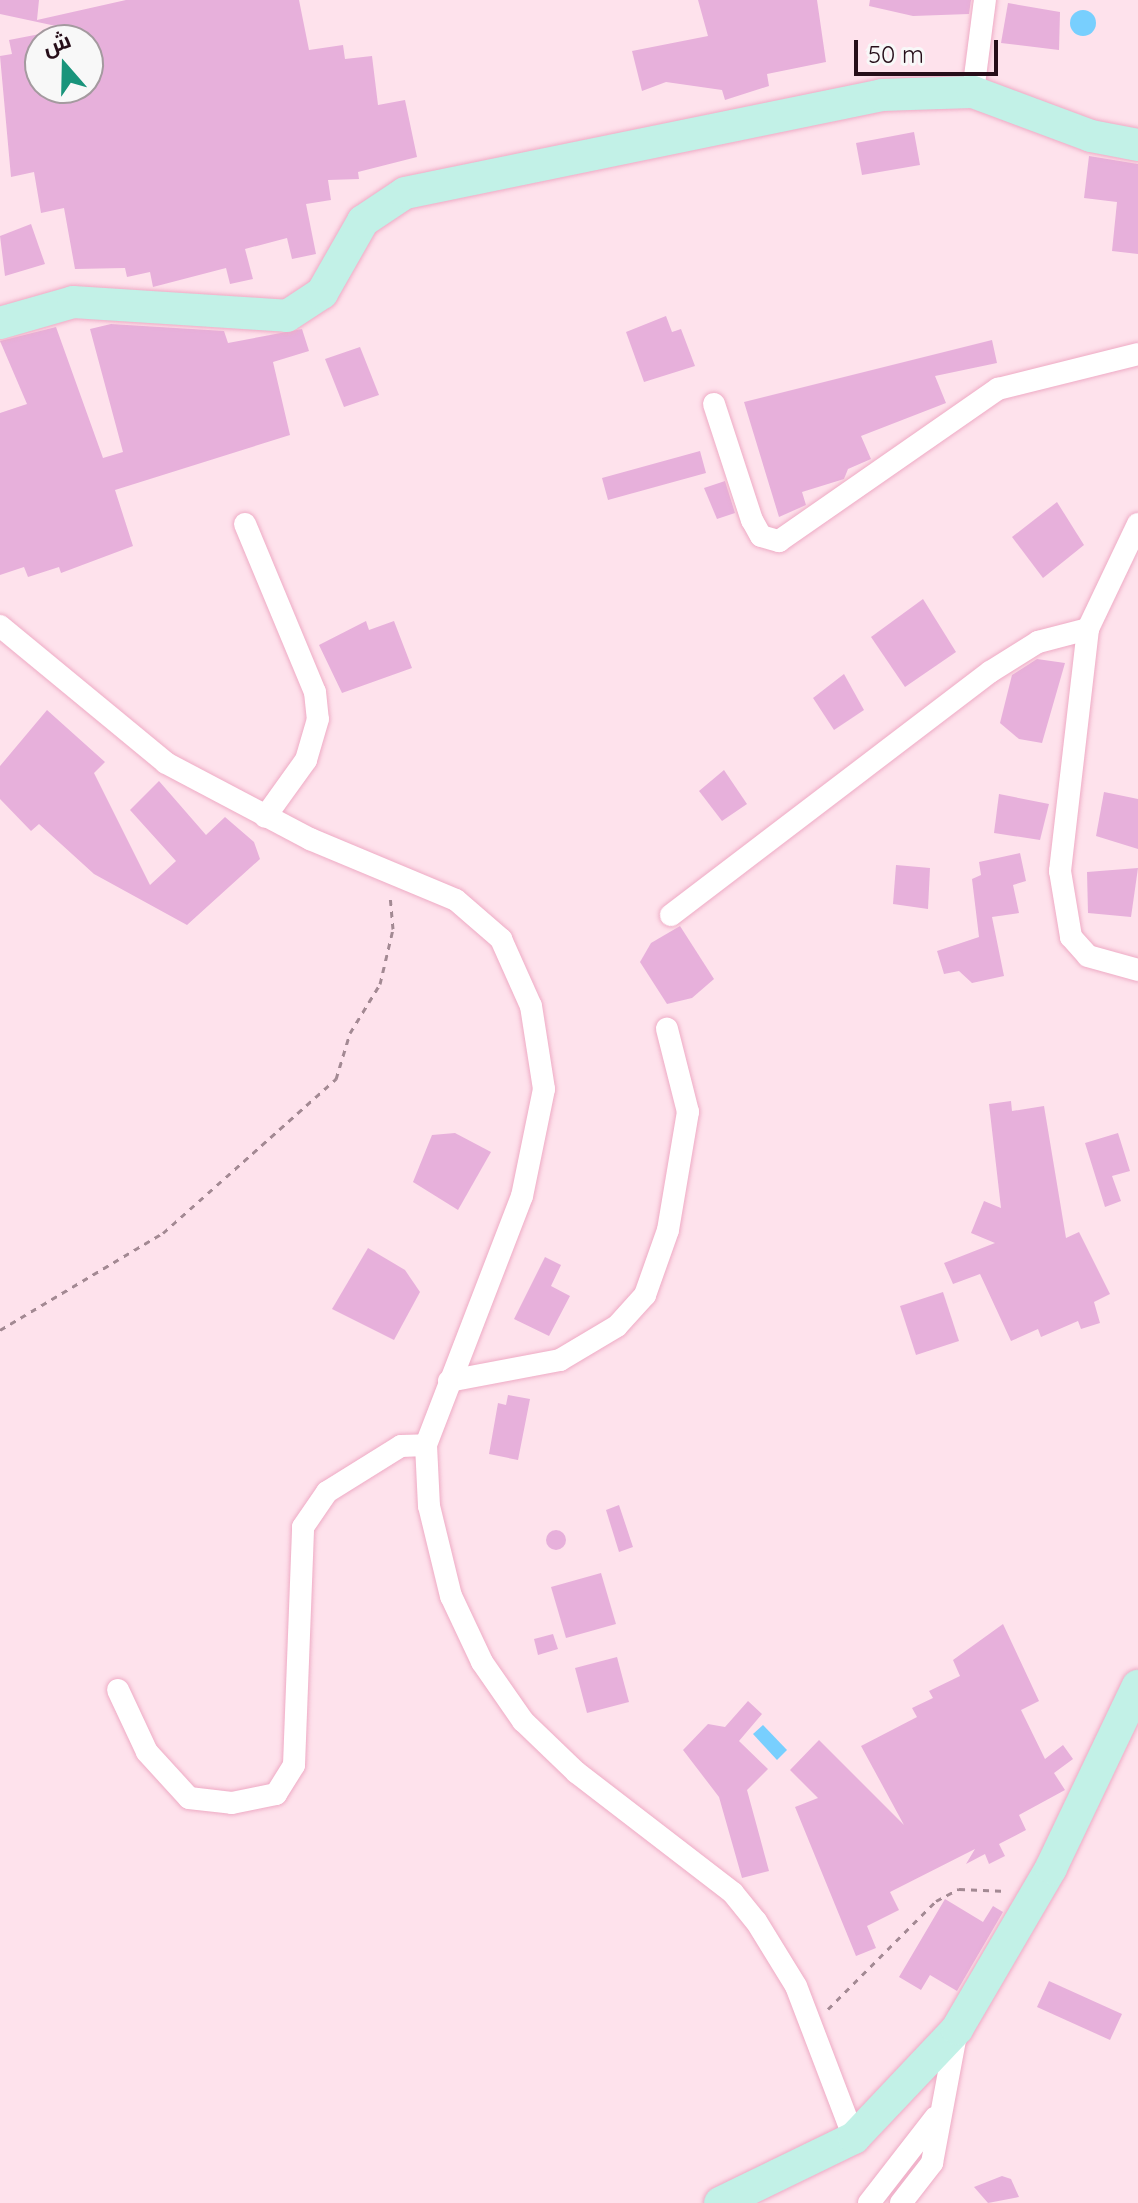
<!DOCTYPE html>
<meta charset="utf-8">
<style>
body{margin:0}
#map{position:relative;width:1138px;height:2203px;overflow:hidden;background:#fee2ec;font-family:Quicksand,Cairo,sans-serif}
div>[style]{position:absolute}
[style*='--x']{left:calc(var(--x)*1px);top:calc(var(--y)*1px);width:calc(var(--w)*1px);rotate:calc(var(--a)*1deg)}
.water>*{inset:0;background:#78cffe}
.round{border-radius:50%}
.building>*{inset:0;background:#e7b0db}
.path>*{height:3px;margin-top:-1.5px;transform-origin:0;background:repeating-linear-gradient(90deg,#a38993 0 6px,transparent 0 12px)}
.roads{filter:drop-shadow(0 0 2px #eeabc5) drop-shadow(0 0 2px #eeabc5)}
.street>*{height:22px;margin:-11px;padding:0 11px;transform-origin:11px;border-radius:11px;background:#fff}
.secondary>*{height:32px;margin:-16px;padding:0 16px;transform-origin:16px;border-radius:16px;background:#c2f1e7}
span{translate:-50% -50%;white-space:nowrap;text-align:center;line-height:1.15;-webkit-text-stroke:6px #f8f8f8;paint-order:stroke}
.north{position:absolute;left:24px;top:24px;width:80px;height:80px;box-sizing:border-box;background:#f8f8f8;border:2px solid #a49a9f;border-radius:50%;rotate:340deg;font-size:22px;font-weight:700;line-height:32px;text-align:center;color:#260e19}
.north::after{content:'';display:block;margin:auto;width:28px;height:36px;background:#19947b;clip-path:polygon(50% 0,100% 100%,50% 72%,0 100%)}
.scale{position:absolute;left:854px;top:40px;width:144px;height:36px;box-sizing:border-box;border:4px solid #260e19;border-top:0;padding-left:10px;font-size:24px;line-height:28px;white-space:nowrap;color:#260e19;-webkit-text-stroke:6px #f8f8f8;paint-order:stroke}
</style>
<div id="map">
<div class="water">
<i class="round" style="left:1070px;top:10px;width:26px;height:26px"></i>
<i style="clip-path:polygon(763px 1725px,787px 1750px,777px 1760px,753px 1734px)"></i>
</div>
<div class="building">
<i style="clip-path:polygon(0 0,39px 0,37px 20px,126px 0,299px 0,309px 50px,343px 45px,345px 59px,372px 56px,378px 105px,405px 100px,417px 157px,358px 172px,359px 179px,328px 180px,331px 200px,306px 204px,316px 254px,292px 259px,287px 238px,245px 249px,253px 279px,230px 284px,226px 268px,153px 287px,150px 272px,127px 277px,125px 268px,75px 269px,64px 208px,41px 213px,34px 172px,11px 177px,0 56px,12px 54px,9px 40px,40px 34px,40px 88px,88px 88px,88px 40px,52px 40px,52px 32px,70px 29px,0 14px)"></i>
<i style="clip-path:polygon(698px 0,817px 0,826px 62px,767px 74px,769px 86px,725px 100px,722px 90px,666px 82px,642px 91px,632px 51px,708px 36px)"></i>
<i style="clip-path:polygon(870px 0,971px 0,969px 14px,913px 16px,869px 6px)"></i>
<i style="clip-path:polygon(1008px 3px,1060px 12px,1059px 50px,1001px 43px)"></i>
<i style="clip-path:polygon(914px 132px,920px 165px,862px 175px,856px 143px)"></i>
<i style="clip-path:polygon(1089px 156px,1138px 164px,1138px 254px,1112px 251px,1117px 202px,1084px 198px)"></i>
<i style="clip-path:polygon(31px 224px,45px 264px,5px 276px,0 236px)"></i>
<i style="clip-path:polygon(666px 316px,672px 332px,681px 329px,695px 366px,644px 382px,626px 332px)"></i>
<i style="clip-path:polygon(111px 324px,224px 331px,228px 343px,302px 329px,309px 351px,273px 362px,290px 435px,115px 490px,133px 546px,61px 573px,59px 567px,28px 577px,24px 567px,0 575px,0 413px,27px 404px,0 341px,56px 327px,103px 458px,123px 452px,90px 329px)"></i>
<i style="clip-path:polygon(992px 340px,997px 363px,935px 376px,946px 403px,861px 436px,871px 459px,848px 469px,844px 479px,802px 492px,806px 505px,779px 517px,744px 402px)"></i>
<i style="clip-path:polygon(360px 347px,379px 395px,344px 407px,325px 359px)"></i>
<i style="clip-path:polygon(700px 451px,706px 473px,608px 500px,602px 478px)"></i>
<i style="clip-path:polygon(725px 481px,735px 513px,717px 519px,704px 488px)"></i>
<i style="clip-path:polygon(1057px 502px,1084px 545px,1043px 578px,1012px 537px)"></i>
<i style="clip-path:polygon(923px 599px,956px 652px,905px 687px,871px 637px)"></i>
<i style="clip-path:polygon(366px 621px,369px 630px,394px 621px,412px 668px,342px 693px,319px 645px)"></i>
<i style="clip-path:polygon(1037px 659px,1065px 663px,1042px 743px,1019px 739px,1000px 723px,1012px 675px)"></i>
<i style="clip-path:polygon(844px 674px,864px 710px,834px 730px,813px 698px)"></i>
<i style="clip-path:polygon(47px 710px,105px 762px,94px 773px,150px 885px,176px 861px,130px 810px,159px 781px,206px 835px,225px 817px,254px 842px,260px 859px,187px 925px,94px 874px,39px 824px,31px 831px,0 799px,0 766px)"></i>
<i style="clip-path:polygon(724px 770px,747px 804px,722px 821px,699px 791px)"></i>
<i style="clip-path:polygon(1104px 792px,1138px 799px,1138px 849px,1096px 836px)"></i>
<i style="clip-path:polygon(999px 794px,1049px 804px,1040px 840px,994px 833px)"></i>
<i style="clip-path:polygon(1020px 853px,1026px 881px,1013px 885px,1019px 913px,992px 917px,1004px 976px,972px 983px,959px 971px,944px 974px,937px 951px,979px 937px,972px 879px,981px 875px,979px 862px)"></i>
<i style="clip-path:polygon(896px 865px,930px 868px,928px 909px,893px 904px)"></i>
<i style="clip-path:polygon(1138px 868px,1131px 917px,1088px 913px,1087px 872px)"></i>
<i style="clip-path:polygon(680px 926px,714px 979px,692px 998px,667px 1004px,640px 962px,651px 943px)"></i>
<i style="clip-path:polygon(1011px 1101px,1012px 1111px,1044px 1106px,1066px 1238px,1079px 1232px,1110px 1294px,1094px 1302px,1100px 1323px,1081px 1329px,1078px 1321px,1041px 1337px,1038px 1329px,1011px 1341px,980px 1274px,953px 1284px,944px 1263px,995px 1243px,971px 1233px,984px 1201px,1001px 1208px,989px 1104px)"></i>
<i style="clip-path:polygon(455px 1133px,491px 1152px,458px 1210px,413px 1182px,432px 1135px)"></i>
<i style="clip-path:polygon(1118px 1133px,1130px 1171px,1112px 1176px,1121px 1201px,1105px 1207px,1085px 1143px)"></i>
<i style="clip-path:polygon(368px 1248px,405px 1270px,420px 1292px,394px 1340px,332px 1309px)"></i>
<i style="clip-path:polygon(545px 1257px,561px 1265px,551px 1286px,570px 1296px,549px 1336px,514px 1319px)"></i>
<i style="clip-path:polygon(943px 1292px,959px 1341px,916px 1355px,900px 1306px)"></i>
<i style="clip-path:polygon(508px 1395px,530px 1399px,518px 1460px,489px 1454px,498px 1403px,506px 1405px)"></i>
<i style="clip-path:polygon(619px 1505px,633px 1547px,619px 1552px,606px 1510px)"></i>
<i class="round" style="left:546px;top:1530px;width:20px;height:20px"></i>
<i style="clip-path:polygon(601px 1573px,616px 1624px,566px 1638px,551px 1587px)"></i>
<i style="clip-path:polygon(1003px 1624px,1039px 1701px,1021px 1710px,1045px 1759px,1063px 1745px,1073px 1759px,1054px 1773px,1065px 1790px,1019px 1815px,1026px 1830px,999px 1844px,1005px 1856px,989px 1864px,985px 1854px,966px 1864px,975px 1849px,890px 1892px,899px 1910px,867px 1926px,876px 1948px,856px 1956px,795px 1807px,818px 1798px,790px 1770px,819px 1740px,904px 1825px,861px 1746px,917px 1717px,912px 1708px,933px 1698px,929px 1691px,960px 1676px,953px 1660px)"></i>
<i style="clip-path:polygon(553px 1634px,558px 1649px,538px 1655px,534px 1639px)"></i>
<i style="clip-path:polygon(617px 1657px,629px 1702px,587px 1713px,575px 1668px)"></i>
<i style="clip-path:polygon(748px 1701px,762px 1714px,739px 1741px,768px 1769px,747px 1790px,769px 1871px,742px 1878px,719px 1797px,683px 1750px,708px 1724px,725px 1727px)"></i>
<i style="clip-path:polygon(945px 1899px,983px 1922px,993px 1906px,1003px 1912px,957px 1991px,930px 1975px,921px 1990px,899px 1977px)"></i>
<i style="clip-path:polygon(1049px 1981px,1122px 2014px,1110px 2040px,1037px 2007px)"></i>
<i style="clip-path:polygon(1002px 2176px,1011px 2179px,1019px 2197px,988px 2203px,974px 2187px)"></i>
</div>
<div class="path">
<i style="--x:0;--y:1330;--w:190;--a:-30.8"></i>
<i style="--x:163;--y:1233;--w:232;--a:-41.7"></i>
<i style="--x:336;--y:1079;--w:48;--a:-73.1"></i>
<i style="--x:350;--y:1033;--w:57;--a:-58.5"></i>
<i style="--x:380;--y:984;--w:57;--a:-76.7"></i>
<i style="--x:393;--y:929;--w:35;--a:-95"></i>
<i style="--x:828;--y:2009;--w:153;--a:-45"></i>
<i style="--x:936;--y:1901;--w:26;--a:-28"></i>
<i style="--x:959;--y:1889;--w:48;--a:2.4"></i>
</div>
<div class="roads">
<div class="street">
<i style="--x:973;--y:92;--w:93;--a:-82.6"></i>
<i style="--x:714;--y:404;--w:122;--a:71.9"></i>
<i style="--x:752;--y:520;--w:18;--a:61"></i>
<i style="--x:761;--y:536;--w:19;--a:16"></i>
<i style="--x:779;--y:541;--w:267;--a:-34.8"></i>
<i style="--x:998;--y:389;--w:144;--a:-14"></i>
<i style="--x:245;--y:524;--w:182;--a:67.4"></i>
<i style="--x:315;--y:692;--w:27;--a:84"></i>
<i style="--x:318;--y:719;--w:43;--a:106.3"></i>
<i style="--x:306;--y:760;--w:70;--a:125.7"></i>
<i style="--x:1138;--y:524;--w:116;--a:115.5"></i>
<i style="--x:1088;--y:629;--w:244;--a:96.6"></i>
<i style="--x:1060;--y:871;--w:67;--a:80.5"></i>
<i style="--x:1071;--y:937;--w:25;--a:48"></i>
<i style="--x:1088;--y:956;--w:52;--a:15.6"></i>
<i style="--x:0;--y:626;--w:215;--a:39.5"></i>
<i style="--x:166;--y:763;--w:163;--a:27.8"></i>
<i style="--x:310;--y:839;--w:158;--a:22.7"></i>
<i style="--x:456;--y:900;--w:60;--a:40.9"></i>
<i style="--x:501;--y:939;--w:73;--a:65.9"></i>
<i style="--x:531;--y:1006;--w:84;--a:81.1"></i>
<i style="--x:544;--y:1089;--w:109;--a:101.6"></i>
<i style="--x:522;--y:1196;--w:267;--a:111.1"></i>
<i style="--x:426;--y:1445;--w:61;--a:87.2"></i>
<i style="--x:429;--y:1506;--w:93;--a:76.3"></i>
<i style="--x:451;--y:1596;--w:73;--a:64.8"></i>
<i style="--x:482;--y:1662;--w:72;--a:55.2"></i>
<i style="--x:523;--y:1721;--w:74;--a:43.9"></i>
<i style="--x:576;--y:1772;--w:198;--a:37.6"></i>
<i style="--x:733;--y:1893;--w:36;--a:51"></i>
<i style="--x:756;--y:1921;--w:76;--a:58.4"></i>
<i style="--x:796;--y:1986;--w:163;--a:69.1"></i>
<i style="--x:671;--y:915;--w:401;--a:-37.3"></i>
<i style="--x:990;--y:672;--w:57;--a:-32"></i>
<i style="--x:1038;--y:642;--w:52;--a:-14.6"></i>
<i style="--x:449;--y:1381;--w:113;--a:-10.7"></i>
<i style="--x:560;--y:1360;--w:66;--a:-30.8"></i>
<i style="--x:617;--y:1326;--w:42;--a:-47.9"></i>
<i style="--x:645;--y:1295;--w:69;--a:-70.5"></i>
<i style="--x:668;--y:1230;--w:120;--a:-80.4"></i>
<i style="--x:688;--y:1112;--w:86;--a:-104.2"></i>
<i style="--x:118;--y:1690;--w:68;--a:64.9"></i>
<i style="--x:147;--y:1752;--w:62;--a:47.6"></i>
<i style="--x:189;--y:1798;--w:43;--a:6.6"></i>
<i style="--x:232;--y:1803;--w:45;--a:-11.6"></i>
<i style="--x:276;--y:1794;--w:34;--a:-58"></i>
<i style="--x:294;--y:1765;--w:238;--a:-87.8"></i>
<i style="--x:303;--y:1527;--w:42;--a:-55.6"></i>
<i style="--x:327;--y:1492;--w:87;--a:-31.9"></i>
<i style="--x:401;--y:1446;--w:25;--a:-2"></i>
<i style="--x:869;--y:2203;--w:108;--a:-52.2"></i>
<i style="--x:901;--y:2203;--w:51;--a:-52.2"></i>
<i style="--x:932;--y:2163;--w:135;--a:-79.4"></i>
</div>
<div class="secondary">
<i style="--x:0;--y:323;--w:76;--a:-16"></i>
<i style="--x:73;--y:302;--w:214;--a:3.7"></i>
<i style="--x:287;--y:316;--w:42;--a:-33.3"></i>
<i style="--x:322;--y:293;--w:83;--a:-60.3"></i>
<i style="--x:363;--y:221;--w:50;--a:-33.7"></i>
<i style="--x:405;--y:193;--w:487;--a:-11.6"></i>
<i style="--x:882;--y:95;--w:91;--a:-1.9"></i>
<i style="--x:973;--y:92;--w:126;--a:20.4"></i>
<i style="--x:1091;--y:136;--w:48;--a:10.8"></i>
<i style="--x:720;--y:2203;--w:149;--a:-25.9"></i>
<i style="--x:854;--y:2138;--w:150;--a:-46.6"></i>
<i style="--x:957;--y:2029;--w:186;--a:-59.7"></i>
<i style="--x:1051;--y:1868;--w:202;--a:-64.5"></i>
</div>
</div>
<div class="north">ش</div>
<div class="scale">50 m</div>
</div>
